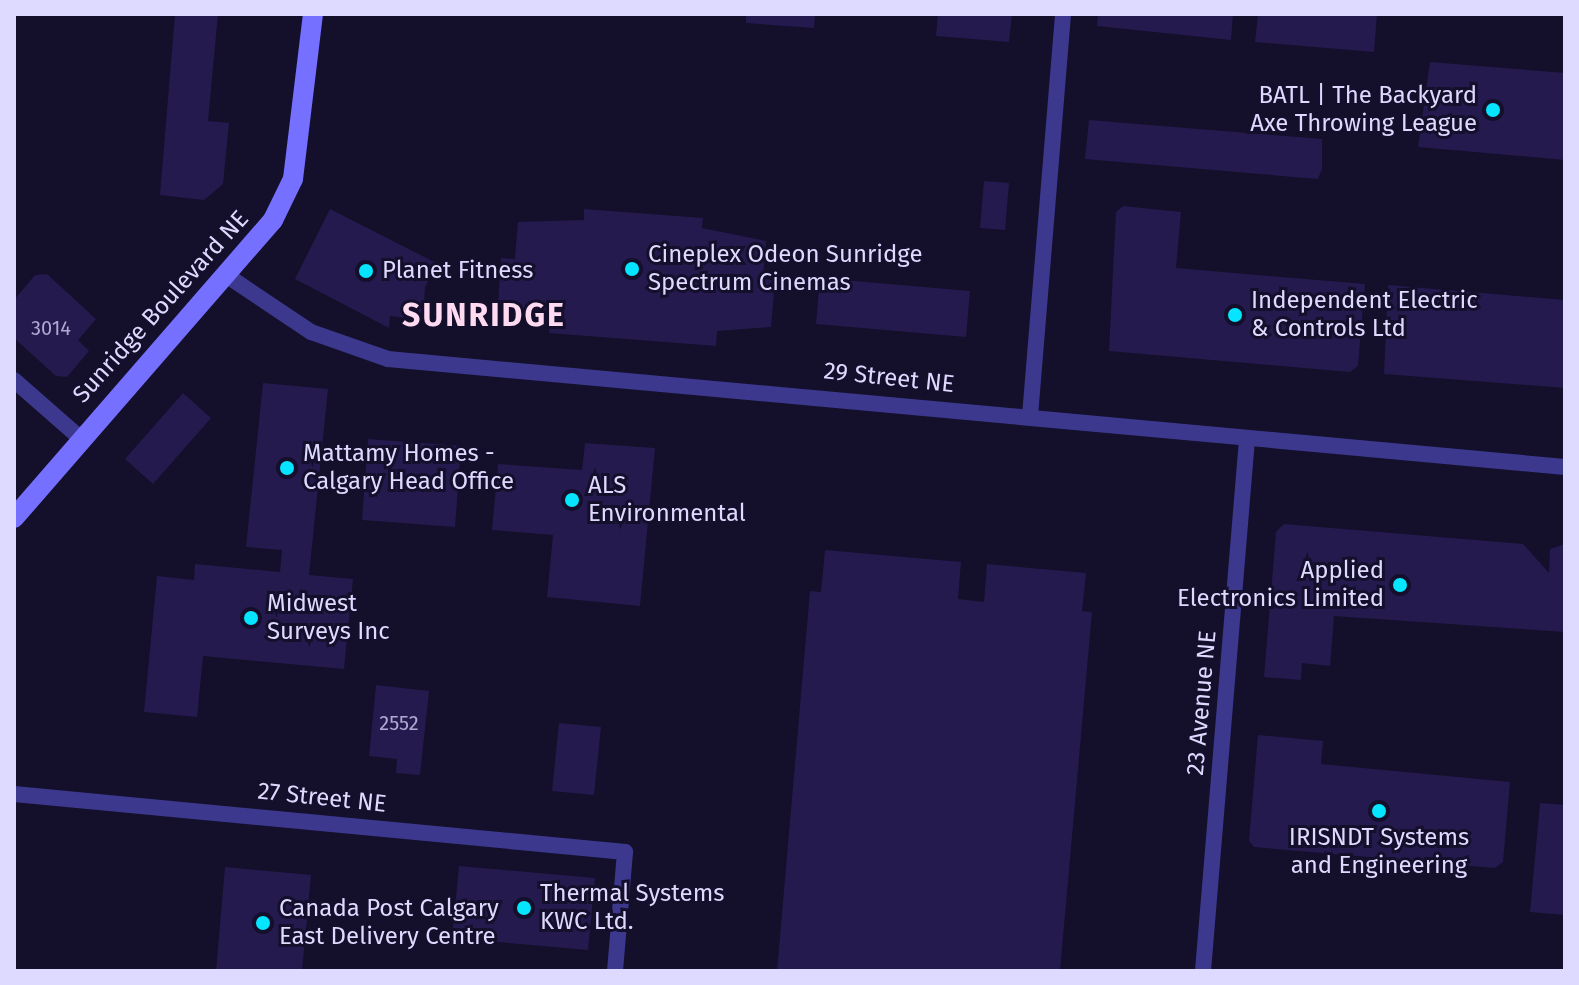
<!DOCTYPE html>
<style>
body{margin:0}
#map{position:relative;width:1579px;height:985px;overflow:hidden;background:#140f2b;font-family:"Fira Sans",sans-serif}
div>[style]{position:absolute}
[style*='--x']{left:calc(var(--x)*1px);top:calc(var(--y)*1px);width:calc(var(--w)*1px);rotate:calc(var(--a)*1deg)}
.building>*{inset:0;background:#251a4d}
.street>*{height:16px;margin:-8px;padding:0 8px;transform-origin:8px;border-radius:8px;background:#3c388d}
.secondary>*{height:20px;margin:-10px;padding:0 10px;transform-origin:10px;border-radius:10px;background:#7570ff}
.dots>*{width:22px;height:22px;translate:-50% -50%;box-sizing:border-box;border:4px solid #140f2b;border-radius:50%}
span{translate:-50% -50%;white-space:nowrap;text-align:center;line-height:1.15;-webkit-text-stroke:6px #140f2b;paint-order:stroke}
.number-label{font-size:20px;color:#b0a9d2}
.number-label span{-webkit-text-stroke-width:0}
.poi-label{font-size:24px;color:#ded9ff}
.right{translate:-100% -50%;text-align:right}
.left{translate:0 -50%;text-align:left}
.street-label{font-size:24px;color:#ded9ff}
.district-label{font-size:32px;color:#ffdbf2;font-weight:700;letter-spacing:2px}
.frame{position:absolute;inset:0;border:16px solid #ded9ff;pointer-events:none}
</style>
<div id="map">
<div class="building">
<i style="clip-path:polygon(175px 14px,218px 14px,208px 121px,229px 123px,223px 184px,204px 200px,160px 195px)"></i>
<i style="clip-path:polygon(746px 14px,815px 14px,814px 28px,746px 23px)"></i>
<i style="clip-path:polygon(938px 14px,1012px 14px,1009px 42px,936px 36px)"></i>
<i style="clip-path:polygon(1098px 14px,1233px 14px,1231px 40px,1097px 26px)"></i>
<i style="clip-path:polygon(1258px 14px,1377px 14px,1374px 52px,1255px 42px)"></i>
<i style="clip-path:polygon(1430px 62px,1565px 73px,1565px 160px,1418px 147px)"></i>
<i style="clip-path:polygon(1089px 120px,1322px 139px,1322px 169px,1318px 179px,1085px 159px)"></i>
<i style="clip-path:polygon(984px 181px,1009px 183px,1005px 230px,980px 228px)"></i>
<i style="clip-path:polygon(1123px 206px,1181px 212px,1176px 268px,1365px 284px,1358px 366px,1350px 372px,1109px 351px,1116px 212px)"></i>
<i style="clip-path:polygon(330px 209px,438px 264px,425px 287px,423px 320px,390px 316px,389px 328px,295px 279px)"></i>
<i style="clip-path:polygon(584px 209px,703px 218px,702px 228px,766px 241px,763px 279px,775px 280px,771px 327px,717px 331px,716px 346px,549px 333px,550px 318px,498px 304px,501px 258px,515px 259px,518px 222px,584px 220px)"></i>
<i style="clip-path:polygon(47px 274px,96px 319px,78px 340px,89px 351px,67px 377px,56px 376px,14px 338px,14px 300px,35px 275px)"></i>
<i style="clip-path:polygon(820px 278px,970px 291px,966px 337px,816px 324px)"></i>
<i style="clip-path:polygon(1388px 285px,1565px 300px,1565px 388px,1384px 374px)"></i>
<i style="clip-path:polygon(263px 383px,328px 389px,309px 575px,353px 579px,344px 669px,203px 656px,197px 717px,144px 712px,157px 576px,194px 580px,195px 564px,280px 572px,282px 550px,246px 547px)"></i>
<i style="clip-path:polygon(183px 393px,211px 418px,153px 484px,125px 459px)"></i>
<i style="clip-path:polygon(368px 439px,461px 446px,455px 527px,362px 520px)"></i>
<i style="clip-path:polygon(585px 443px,655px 448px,640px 606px,547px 597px,553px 535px,492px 530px,498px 464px,582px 470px)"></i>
<i style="clip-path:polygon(1284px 524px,1523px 544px,1549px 573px,1550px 549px,1565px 544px,1565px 632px,1334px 616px,1330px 666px,1302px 663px,1301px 680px,1264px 677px,1276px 532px)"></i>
<i style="clip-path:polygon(825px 550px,961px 562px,958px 599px,984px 602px,987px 564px,1086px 573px,1082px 611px,1092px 612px,1060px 971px,777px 971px,810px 591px,821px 592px)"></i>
<i style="clip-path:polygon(376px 685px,429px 691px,420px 775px,396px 773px,397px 759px,369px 756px)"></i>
<i style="clip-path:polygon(559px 723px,601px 727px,594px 795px,552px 791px)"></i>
<i style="clip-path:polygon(1258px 735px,1323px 741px,1321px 764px,1510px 782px,1503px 862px,1495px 868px,1254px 847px,1249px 841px)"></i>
<i style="clip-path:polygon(1540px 803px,1565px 805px,1565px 915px,1530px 912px)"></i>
<i style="clip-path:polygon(459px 866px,595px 878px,588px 950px,452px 938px)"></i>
<i style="clip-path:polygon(225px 867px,311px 875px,302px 971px,216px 971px)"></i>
</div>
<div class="street">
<i style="--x:229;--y:277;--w:99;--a:33.9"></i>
<i style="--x:311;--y:332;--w:82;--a:19.3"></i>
<i style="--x:388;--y:359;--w:1182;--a:5.24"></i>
<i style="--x:14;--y:380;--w:86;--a:41.2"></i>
<i style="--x:1030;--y:416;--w:403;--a:-85.3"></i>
<i style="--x:14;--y:794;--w:614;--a:5.42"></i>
<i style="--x:625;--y:852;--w:119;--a:94.8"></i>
<i style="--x:1203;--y:971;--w:534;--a:-85.27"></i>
</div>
<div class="secondary">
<i style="--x:14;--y:518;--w:395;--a:-49"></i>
<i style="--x:273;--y:220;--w:46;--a:-64"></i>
<i style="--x:293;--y:179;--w:166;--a:-83.1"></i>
</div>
<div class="dots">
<i style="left:1493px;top:110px;background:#05e5ff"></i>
<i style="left:632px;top:269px;background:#05e5ff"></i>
<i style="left:366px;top:271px;background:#05e5ff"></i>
<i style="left:1235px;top:315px;background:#05e5ff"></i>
<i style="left:287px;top:468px;background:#05e5ff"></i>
<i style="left:572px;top:500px;background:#05e5ff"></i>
<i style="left:1400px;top:585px;background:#05e5ff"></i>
<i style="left:251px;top:618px;background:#05e5ff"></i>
<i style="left:1379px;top:811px;background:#05e5ff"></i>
<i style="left:524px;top:908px;background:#05e5ff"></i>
<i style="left:263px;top:923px;background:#05e5ff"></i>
</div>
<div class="number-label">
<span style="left:51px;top:328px">3014</span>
<span style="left:399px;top:723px">2552</span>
</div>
<div class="poi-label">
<span class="right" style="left:1477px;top:110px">BATL | The Backyard<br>Axe Throwing League</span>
<span class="left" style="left:648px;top:269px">Cineplex Odeon Sunridge<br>Spectrum Cinemas</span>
<span class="left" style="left:382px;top:271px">Planet Fitness</span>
<span class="left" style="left:1251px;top:315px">Independent Electric<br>&amp; Controls Ltd</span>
<span class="left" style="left:303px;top:468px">Mattamy Homes -<br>Calgary Head Office</span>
<span class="left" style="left:588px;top:500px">ALS<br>Environmental</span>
<span class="right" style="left:1384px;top:585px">Applied<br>Electronics Limited</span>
<span class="left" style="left:267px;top:618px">Midwest<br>Surveys Inc</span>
<span style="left:1379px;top:852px">IRISNDT Systems<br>and Engineering</span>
<span class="left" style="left:540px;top:908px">Thermal Systems<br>KWC Ltd.</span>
<span class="left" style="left:279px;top:923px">Canada Post Calgary<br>East Delivery Centre</span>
</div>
<div class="street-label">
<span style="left:161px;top:307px;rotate:-48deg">Sunridge Boulevard NE</span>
<span style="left:889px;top:378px;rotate:6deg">29 Street NE</span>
<span style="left:1202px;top:703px;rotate:-85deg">23 Avenue NE</span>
<span style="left:322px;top:798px;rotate:6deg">27 Street NE</span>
</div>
<div class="district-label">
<span style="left:484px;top:315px">SUNRIDGE</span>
</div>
<div class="frame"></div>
</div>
